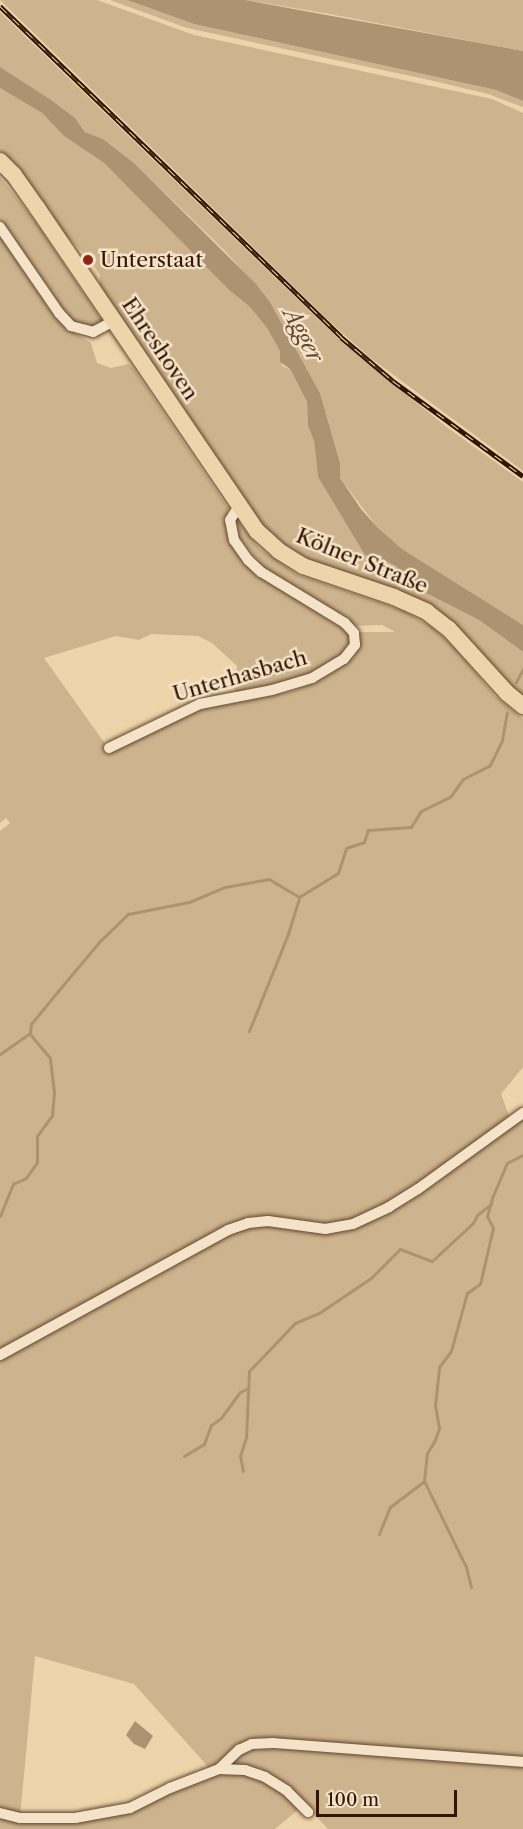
<!DOCTYPE html>
<meta charset="utf-8">
<style>
body{margin:0}
#map{position:relative;width:523px;height:1829px;overflow:hidden;background:#eed4ab;font-family:"Libre Caslon Text",serif}
div>[style]{position:absolute}
[style*='--x']{left:calc(var(--x)*1px);top:calc(var(--y)*1px);width:calc(var(--w)*1px);rotate:calc(var(--a)*1deg)}
.green>*{inset:0;background:#ceb48e}
.water>*{inset:0;background:#ae9372}
.stream>*{height:3px;margin:-1.5px;padding:0 1.5px;transform-origin:1.5px;border-radius:1.5px;background:#ae9372}
.roads{filter:drop-shadow(0 0 2px #61452c) drop-shadow(0 0 2px #61452c)}
.street>*{height:10px;margin:-5px;padding:0 5px;transform-origin:5px;border-radius:5px;background:#f4e3c8}
.primary>*{height:16px;margin:-8px;padding:0 8px;transform-origin:8px;border-radius:8px;background:#eed4ab}
.rail>*{height:5px;margin-top:-2.5px;transform-origin:0;background:repeating-linear-gradient(90deg,#f4e3c8 0 9px,#321502 0 18px);box-sizing:border-box;border-block:2px solid #321502}
.dots>*{width:16px;height:16px;translate:-50% -50%;box-sizing:border-box;border:3px solid #f4e3c8;border-radius:50%}
span{translate:-50% -50%;white-space:nowrap;text-align:center;line-height:1.15;-webkit-text-stroke:5px #f4e3c8;paint-order:stroke}
.poi-label{font-size:21px;color:#321502}
.left{translate:0 -50%;text-align:left}
.street-label{font-size:21px;color:#321502}
.water-label{font-size:22px;color:#64472f;font-style:italic}
.scale{position:absolute;left:316px;top:1790px;width:141px;height:27px;box-sizing:border-box;border:3px solid #321502;border-top:0;padding-left:8px;font-size:18px;line-height:21px;white-space:nowrap;color:#321502;-webkit-text-stroke:4px #f4e3c8;paint-order:stroke}
</style>
<div id="map">
<div class="green">
<i style="clip-path:polygon(0 0,97px 0,194px 35px,492px 99px,523px 113px,523px 471px,368px 356px,328px 320px)"></i>
<i style="clip-path:polygon(110px 0,127px 0,194px 24px,496px 90px,523px 101px,523px 107px,488px 94px,434px 81px,187px 28px)"></i>
<i style="clip-path:polygon(245px 0,523px 0,523px 51px,324px 13px)"></i>
<i style="clip-path:polygon(0 12px,344px 344px,448px 428px,523px 482px,523px 625px,402px 549px,377px 527px,340px 478px,340px 463px,320px 393px,270px 302px,227px 253px,134px 163px,103px 139px,85px 132px,75px 118px,50px 99px,0 67px)"></i>
<i style="clip-path:polygon(0 88px,42px 113px,64px 136px,104px 163px,229px 290px,250px 307px,267px 328px,280px 351px,282px 366px,290px 369px,307px 402px,308px 426px,314px 441px,318px 477px,343px 518px,373px 559px,382px 559px,397px 567px,399px 573px,414px 578px,417px 586px,424px 592px,479px 620px,523px 652px,523px 698px,448px 621px,298px 555px,283px 547px,259px 523px,99px 288px,100px 275px,88px 257px,59px 229px,13px 165px,0 152px)"></i>
<i style="clip-path:polygon(0 177px,37px 224px,102px 321px,101px 324px,95px 327px,77px 325px,65px 315px,0 220px)"></i>
<i style="clip-path:polygon(evenodd,0 232px,71px 330px,91px 343px,97px 363px,111px 368px,128px 364px,133px 368px,228px 508px,228px 523px,245px 562px,351px 634px,349px 649px,310px 674px,291px 682px,234px 693px,237px 666px,212px 643px,198px 636px,151px 634px,139px 640px,116px 636px,44px 658px,106px 745px,106px 754px,200px 710px,293px 691px,314px 682px,353px 657px,359px 644px,358px 632px,395px 632px,382px 625px,351px 626px,342px 616px,322px 603px,266px 570px,237px 536px,234px 522px,237px 520px,260px 549px,298px 575px,404px 611px,432px 627px,453px 646px,495px 696px,523px 719px,523px 1067px,501px 1094px,512px 1124px,523px 1120px,523px 1829px,328px 1829px,304px 1804px,273px 1784px,299px 1809px,275px 1829px,0 1829px,0 831px,10px 823px,6px 818px,0 823px,0 232px,35px 1656px,134px 1684px,212px 1771px,107px 1814px,20px 1818px,35px 1656px)"></i>
</div>
<div class="water">
<i style="clip-path:polygon(127px 0,245px 0,523px 51px,523px 101px,496px 90px,194px 24px)"></i>
<i style="clip-path:polygon(0 67px,50px 99px,75px 118px,85px 132px,103px 139px,134px 163px,255px 283px,270px 302px,320px 393px,340px 463px,340px 478px,361px 509px,377px 527px,402px 549px,523px 625px,523px 652px,479px 620px,424px 592px,417px 586px,414px 578px,399px 573px,397px 567px,382px 559px,365px 555px,318px 477px,314px 441px,308px 426px,307px 402px,290px 369px,280px 362px,280px 351px,267px 328px,250px 307px,229px 290px,104px 163px,64px 136px,42px 113px,0 88px)"></i>
<i style="clip-path:polygon(135px 1721px,153px 1736px,145px 1749px,134px 1744px,126px 1735px)"></i>
</div>
<div class="stream">
<i style="--x:516;--y:682;--w:15;--a:-62"></i>
<i style="--x:249;--y:1031;--w:105;--a:-68.1"></i>
<i style="--x:288;--y:934;--w:38;--a:-73"></i>
<i style="--x:0;--y:1054;--w:37;--a:-35"></i>
<i style="--x:30;--y:1033;--w:9;--a:-84"></i>
<i style="--x:31;--y:1024;--w:43;--a:-50.7"></i>
<i style="--x:58;--y:991;--w:65;--a:-50"></i>
<i style="--x:100;--y:941;--w:39;--a:-44"></i>
<i style="--x:128;--y:914;--w:62;--a:-11.1"></i>
<i style="--x:189;--y:902;--w:39;--a:-23"></i>
<i style="--x:225;--y:887;--w:45;--a:-10.3"></i>
<i style="--x:269;--y:879;--w:35;--a:31"></i>
<i style="--x:299;--y:897;--w:46;--a:-31.6"></i>
<i style="--x:338;--y:873;--w:26;--a:-72"></i>
<i style="--x:346;--y:848;--w:19;--a:-18"></i>
<i style="--x:364;--y:842;--w:13;--a:-72"></i>
<i style="--x:368;--y:830;--w:43;--a:-4"></i>
<i style="--x:411;--y:827;--w:19;--a:-58"></i>
<i style="--x:421;--y:811;--w:32;--a:-26"></i>
<i style="--x:450;--y:797;--w:22;--a:-54"></i>
<i style="--x:463;--y:779;--w:30;--a:-27"></i>
<i style="--x:490;--y:765;--w:28;--a:-64"></i>
<i style="--x:502;--y:740;--w:28;--a:-80"></i>
<i style="--x:0;--y:1216;--w:35;--a:-68"></i>
<i style="--x:13;--y:1184;--w:14;--a:-25"></i>
<i style="--x:26;--y:1178;--w:19;--a:-55"></i>
<i style="--x:37;--y:1162;--w:26;--a:-90"></i>
<i style="--x:37;--y:1136;--w:26;--a:-54"></i>
<i style="--x:52;--y:1115;--w:23;--a:-85"></i>
<i style="--x:54;--y:1092;--w:34;--a:-97"></i>
<i style="--x:50;--y:1058;--w:31;--a:-130"></i>
<i style="--x:184;--y:1456;--w:23;--a:-31"></i>
<i style="--x:204;--y:1444;--w:20;--a:-70"></i>
<i style="--x:211;--y:1425;--w:12;--a:-35"></i>
<i style="--x:221;--y:1418;--w:32;--a:-54"></i>
<i style="--x:240;--y:1392;--w:9;--a:-27"></i>
<i style="--x:243;--y:1471;--w:15;--a:-101"></i>
<i style="--x:240;--y:1456;--w:20;--a:-72"></i>
<i style="--x:246;--y:1437;--w:66;--a:-87.4"></i>
<i style="--x:249;--y:1371;--w:66;--a:-46.2"></i>
<i style="--x:295;--y:1323;--w:26;--a:-23"></i>
<i style="--x:319;--y:1313;--w:63;--a:-33.9"></i>
<i style="--x:371;--y:1278;--w:41;--a:-45"></i>
<i style="--x:400;--y:1249;--w:34;--a:21"></i>
<i style="--x:432;--y:1261;--w:56;--a:-42.8"></i>
<i style="--x:473;--y:1223;--w:9;--a:-63"></i>
<i style="--x:477;--y:1215;--w:18;--a:-38"></i>
<i style="--x:379;--y:1534;--w:29;--a:-68"></i>
<i style="--x:390;--y:1507;--w:41;--a:-37.1"></i>
<i style="--x:471;--y:1587;--w:21;--a:-104"></i>
<i style="--x:466;--y:1567;--w:96;--a:-116"></i>
<i style="--x:424;--y:1481;--w:28;--a:-84"></i>
<i style="--x:427;--y:1453;--w:13;--a:-58"></i>
<i style="--x:434;--y:1442;--w:15;--a:-70"></i>
<i style="--x:439;--y:1428;--w:22;--a:-100"></i>
<i style="--x:435;--y:1406;--w:39;--a:-84"></i>
<i style="--x:439;--y:1367;--w:20;--a:-53"></i>
<i style="--x:451;--y:1351;--w:60;--a:-74.6"></i>
<i style="--x:467;--y:1293;--w:16;--a:-35"></i>
<i style="--x:480;--y:1284;--w:57;--a:-76.9"></i>
<i style="--x:493;--y:1228;--w:13;--a:-117"></i>
<i style="--x:487;--y:1216;--w:19;--a:-74"></i>
<i style="--x:492;--y:1198;--w:38;--a:-67"></i>
<i style="--x:507;--y:1163;--w:18;--a:-27"></i>
</div>
<div class="roads">
<div class="street">
<i style="--x:0;--y:227;--w:104;--a:55.5"></i>
<i style="--x:59;--y:313;--w:18;--a:47"></i>
<i style="--x:71;--y:326;--w:23;--a:15"></i>
<i style="--x:93;--y:332;--w:24;--a:-28"></i>
<i style="--x:109;--y:748;--w:101;--a:-25.8"></i>
<i style="--x:200;--y:704;--w:73;--a:-11"></i>
<i style="--x:272;--y:690;--w:42;--a:-16.7"></i>
<i style="--x:312;--y:678;--w:37;--a:-31"></i>
<i style="--x:344;--y:659;--w:18;--a:-52"></i>
<i style="--x:355;--y:645;--w:12;--a:-95"></i>
<i style="--x:354;--y:633;--w:13;--a:-132"></i>
<i style="--x:345;--y:623;--w:98;--a:-148.7"></i>
<i style="--x:261;--y:572;--w:18;--a:-137"></i>
<i style="--x:248;--y:560;--w:24;--a:-125"></i>
<i style="--x:234;--y:540;--w:20;--a:-101"></i>
<i style="--x:230;--y:520;--w:17;--a:-57"></i>
<i style="--x:0;--y:1355;--w:260;--a:-28.7"></i>
<i style="--x:228;--y:1230;--w:21;--a:-19"></i>
<i style="--x:248;--y:1223;--w:20;--a:-6"></i>
<i style="--x:268;--y:1221;--w:58;--a:8"></i>
<i style="--x:325;--y:1229;--w:28;--a:-10"></i>
<i style="--x:353;--y:1224;--w:40;--a:-25"></i>
<i style="--x:389;--y:1207;--w:34;--a:-32"></i>
<i style="--x:418;--y:1189;--w:130;--a:-35.9"></i>
<i style="--x:219;--y:1769;--w:26;--a:2"></i>
<i style="--x:245;--y:1770;--w:21;--a:19"></i>
<i style="--x:265;--y:1777;--w:26;--a:32"></i>
<i style="--x:287;--y:1791;--w:30;--a:45"></i>
<i style="--x:0;--y:1813;--w:21;--a:14"></i>
<i style="--x:20;--y:1818;--w:55;--a:0"></i>
<i style="--x:75;--y:1818;--w:56;--a:-10.3"></i>
<i style="--x:130;--y:1808;--w:45;--a:-26.6"></i>
<i style="--x:170;--y:1788;--w:53;--a:-21.2"></i>
<i style="--x:219;--y:1769;--w:28;--a:-44"></i>
<i style="--x:239;--y:1750;--w:14;--a:-25"></i>
<i style="--x:252;--y:1744;--w:21;--a:-3"></i>
<i style="--x:273;--y:1743;--w:251;--a:4.3"></i>
</div>
<div class="primary">
<i style="--x:0;--y:161;--w:20;--a:45"></i>
<i style="--x:14;--y:175;--w:42;--a:54.8"></i>
<i style="--x:38;--y:209;--w:389;--a:55.8"></i>
<i style="--x:257;--y:531;--w:30;--a:42"></i>
<i style="--x:279;--y:551;--w:28;--a:32"></i>
<i style="--x:303;--y:566;--w:96;--a:18.8"></i>
<i style="--x:394;--y:597;--w:36;--a:24"></i>
<i style="--x:427;--y:612;--w:28;--a:38"></i>
<i style="--x:449;--y:629;--w:86;--a:47.8"></i>
<i style="--x:507;--y:693;--w:21;--a:39"></i>
</div>
</div>
<div class="rail">
<i style="--x:0;--y:6;--w:475;--a:44.1"></i>
<i style="--x:341;--y:337;--w:68;--a:40.2"></i>
<i style="--x:393;--y:381;--w:161;--a:36.2"></i>
</div>
<div class="dots">
<i style="left:88px;top:260px;background:#8f2418"></i>
</div>
<div class="poi-label">
<span class="left" style="left:100px;top:260px">Unterstaat</span>
</div>
<div class="street-label">
<span style="left:160px;top:349px;rotate:56deg">Ehreshoven</span>
<span style="left:362px;top:561px;rotate:22deg">Kölner Straße</span>
<span style="left:240px;top:676px;rotate:-16deg">Unterhasbach</span>
</div>
<div class="water-label">
<span style="left:303px;top:335px;rotate:61deg">Agger</span>
</div>
<div class="scale">100 m</div>
</div>
